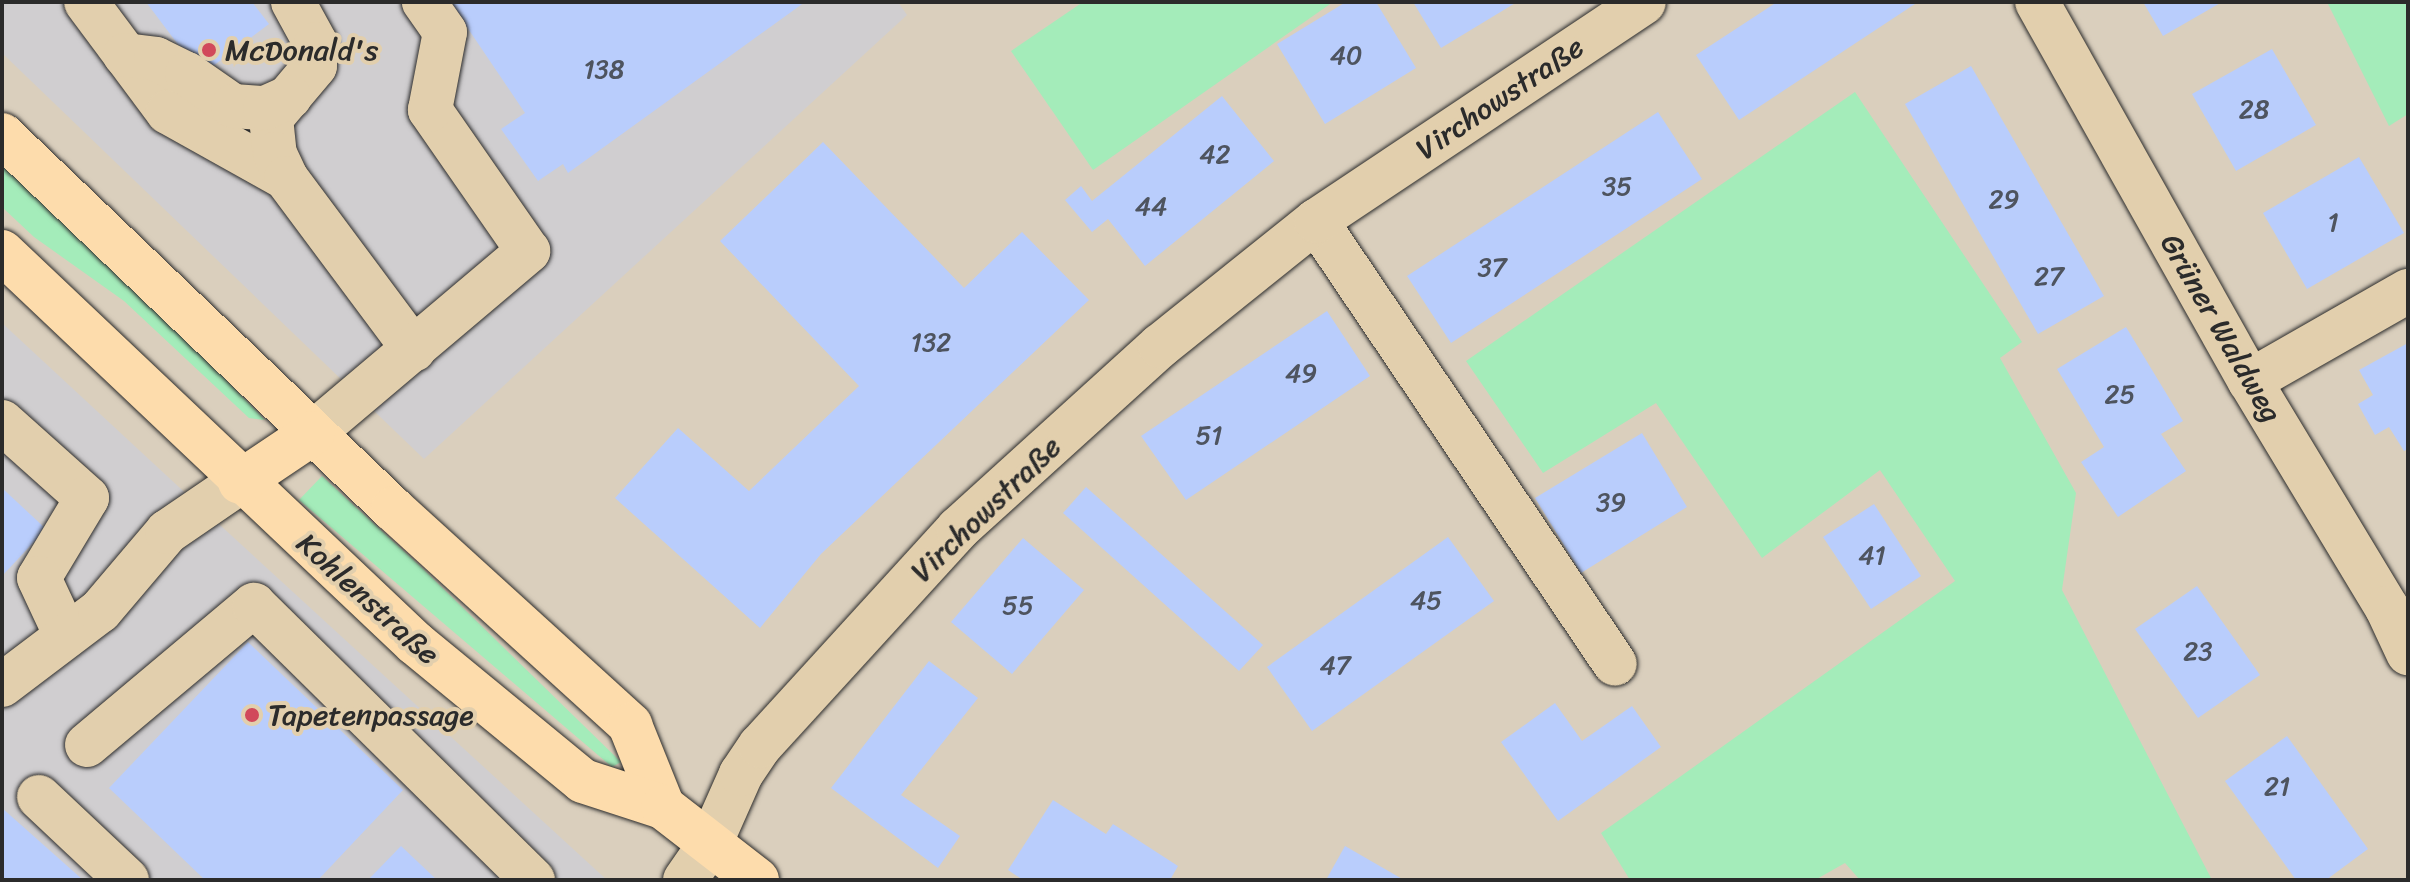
<!DOCTYPE html>
<meta charset="utf-8">
<style>
body{margin:0}
#map{position:relative;width:2410px;height:882px;overflow:hidden;background:#dacfbd;font-family:Sriracha,sans-serif}
div>[style]{position:absolute}
[style*='--x']{left:calc(var(--x)*1px);top:calc(var(--y)*1px);width:calc(var(--w)*1px);rotate:calc(var(--a)*1deg)}
.built>*{inset:0;background:#d0ced0}
.green>*{inset:0;background:#a4ecba}
.building>*{inset:0;background:#b9cdfc}
.roads{filter:drop-shadow(0 0 2px #2b2b2b) drop-shadow(0 0 2px #2b2b2b)}
.minor>*{height:44px;margin:-22px;padding:0 22px;transform-origin:22px;border-radius:22px;background:#e2cfad}
.major>*{height:44px;margin:-22px;padding:0 22px;transform-origin:22px;border-radius:22px;background:#fddcac}
.dots>*{width:22px;height:22px;translate:-50% -50%;box-sizing:border-box;border:4px solid #e2cfad;border-radius:50%}
span{translate:-50% -50%;white-space:nowrap;text-align:center;line-height:1.15;-webkit-text-stroke:8px #e2cfad;paint-order:stroke}
.number-label{font-size:26px;color:#4e545f}
.number-label span{-webkit-text-stroke-width:0}
.poi-label{font-size:30px;color:#2b2b2b}
.left{translate:0 -50%;text-align:left}
.street-label{font-size:30px;color:#2b2b2b}
.frame{position:absolute;inset:0;border:4px solid #2b2b2b;pointer-events:none}
</style>
<div id="map">
<div class="built">
<i style="clip-path:polygon(2px 2px,898px 2px,907px 15px,424px 459px,2px 53px)"></i>
<i style="clip-path:polygon(2px 323px,208px 514px,607px 880px,2px 880px)"></i>
</div>
<div class="green">
<i style="clip-path:polygon(1083px 2px,1333px 2px,1093px 170px,1011px 51px)"></i>
<i style="clip-path:polygon(2327px 2px,2408px 2px,2408px 114px,2389px 126px)"></i>
<i style="clip-path:polygon(1855px 92px,2022px 342px,2000px 358px,2076px 493px,2062px 590px,2212px 880px,1860px 880px,1845px 863px,1815px 880px,1630px 880px,1601px 833px,1955px 581px,1880px 470px,1762px 558px,1656px 403px,1543px 473px,1466px 361px)"></i>
<i style="clip-path:polygon(2px 166px,141px 293px,265px 420px,249px 418px,124px 301px,34px 237px,2px 207px)"></i>
<i style="clip-path:polygon(322px 476px,420px 566px,621px 762px,612px 767px,299px 500px)"></i>
</div>
<div class="building">
<i style="clip-path:polygon(146px 2px,252px 2px,269px 24px,201px 75px)"></i>
<i style="clip-path:polygon(450px 2px,805px 2px,568px 173px,563px 164px,538px 181px,501px 129px,525px 113px)"></i>
<i style="clip-path:polygon(1346px 2px,1376px 2px,1416px 68px,1325px 124px,1277px 44px)"></i>
<i style="clip-path:polygon(1413px 2px,1517px 2px,1441px 48px)"></i>
<i style="clip-path:polygon(1777px 2px,1918px 2px,1739px 120px,1696px 55px)"></i>
<i style="clip-path:polygon(2143px 2px,2222px 2px,2163px 36px)"></i>
<i style="clip-path:polygon(2272px 49px,2316px 125px,2236px 171px,2192px 94px)"></i>
<i style="clip-path:polygon(1971px 66px,2104px 296px,2038px 334px,1905px 104px)"></i>
<i style="clip-path:polygon(1222px 96px,1274px 161px,1145px 266px,1108px 219px,1092px 232px,1065px 200px,1081px 186px,1092px 201px)"></i>
<i style="clip-path:polygon(1658px 112px,1702px 179px,1451px 343px,1407px 276px)"></i>
<i style="clip-path:polygon(823px 142px,964px 288px,1022px 232px,1089px 300px,821px 554px,760px 628px,615px 498px,678px 428px,749px 491px,859px 386px,720px 241px)"></i>
<i style="clip-path:polygon(2359px 157px,2404px 233px,2307px 289px,2263px 213px)"></i>
<i style="clip-path:polygon(1327px 311px,1370px 376px,1186px 500px,1141px 436px)"></i>
<i style="clip-path:polygon(2126px 327px,2183px 421px,2161px 434px,2186px 471px,2118px 517px,2081px 462px,2104px 447px,2057px 369px)"></i>
<i style="clip-path:polygon(2408px 343px,2408px 449px,2404px 451px,2389px 427px,2375px 435px,2358px 404px,2373px 395px,2359px 370px)"></i>
<i style="clip-path:polygon(1642px 433px,1687px 507px,1581px 573px,1535px 498px)"></i>
<i style="clip-path:polygon(1086px 487px,1263px 645px,1239px 671px,1063px 513px)"></i>
<i style="clip-path:polygon(2px 488px,46px 529px,2px 576px)"></i>
<i style="clip-path:polygon(1874px 504px,1921px 576px,1871px 609px,1823px 537px)"></i>
<i style="clip-path:polygon(1448px 537px,1494px 601px,1312px 731px,1267px 667px)"></i>
<i style="clip-path:polygon(1023px 538px,1084px 590px,1012px 674px,951px 622px)"></i>
<i style="clip-path:polygon(2197px 586px,2260px 675px,2198px 718px,2135px 629px)"></i>
<i style="clip-path:polygon(248px 642px,403px 790px,318px 880px,205px 880px,109px 788px)"></i>
<i style="clip-path:polygon(929px 661px,978px 698px,901px 795px,960px 836px,938px 868px,831px 788px)"></i>
<i style="clip-path:polygon(1555px 703px,1582px 741px,1632px 706px,1661px 747px,1558px 821px,1501px 742px)"></i>
<i style="clip-path:polygon(2287px 736px,2368px 849px,2326px 880px,2296px 880px,2225px 781px)"></i>
<i style="clip-path:polygon(1053px 800px,1106px 834px,1113px 824px,1178px 866px,1170px 880px,1023px 880px,1008px 870px)"></i>
<i style="clip-path:polygon(2px 808px,83px 880px,2px 880px)"></i>
<i style="clip-path:polygon(401px 846px,437px 880px,368px 880px)"></i>
<i style="clip-path:polygon(1345px 846px,1404px 880px,1326px 880px)"></i>
</div>
<div class="roads">
<div class="minor">
<i style="--x:86;--y:2;--w:137;--a:53.3"></i>
<i style="--x:168;--y:112;--w:135;--a:29.2"></i>
<i style="--x:293;--y:2;--w:48;--a:61.3"></i>
<i style="--x:316;--y:44;--w:22;--a:93"></i>
<i style="--x:315;--y:66;--w:68;--a:130.2"></i>
<i style="--x:271;--y:118;--w:36;--a:84"></i>
<i style="--x:275;--y:154;--w:26;--a:65"></i>
<i style="--x:286;--y:178;--w:214;--a:53.3"></i>
<i style="--x:2037;--y:2;--w:435;--a:60.7"></i>
<i style="--x:2250;--y:381;--w:265;--a:58.9"></i>
<i style="--x:2387;--y:608;--w:50;--a:65"></i>
<i style="--x:125;--y:55;--w:31;--a:7"></i>
<i style="--x:156;--y:59;--w:34;--a:26"></i>
<i style="--x:187;--y:74;--w:56;--a:34.8"></i>
<i style="--x:233;--y:106;--w:32;--a:4"></i>
<i style="--x:265;--y:108;--w:27;--a:-24"></i>
<i style="--x:1316;--y:221;--w:534;--a:55.98"></i>
<i style="--x:2250;--y:381;--w:182;--a:-29.7"></i>
<i style="--x:2;--y:422;--w:114;--a:41.8"></i>
<i style="--x:87;--y:498;--w:93;--a:121"></i>
<i style="--x:39;--y:578;--w:64;--a:65"></i>
<i style="--x:313;--y:433;--w:282;--a:-40.2"></i>
<i style="--x:528;--y:251;--w:172;--a:-124.8"></i>
<i style="--x:430;--y:110;--w:79;--a:-79.1"></i>
<i style="--x:445;--y:32;--w:37;--a:-125"></i>
<i style="--x:2;--y:685;--w:123;--a:-37.1"></i>
<i style="--x:100;--y:611;--w:104;--a:-49.7"></i>
<i style="--x:167;--y:532;--w:88;--a:-34.4"></i>
<i style="--x:87;--y:745;--w:218;--a:-40"></i>
<i style="--x:254;--y:605;--w:392;--a:44.6"></i>
<i style="--x:39;--y:797;--w:121;--a:43.3"></i>
<i style="--x:685;--y:880;--w:44;--a:-55.2"></i>
<i style="--x:710;--y:844;--w:77;--a:-66.1"></i>
<i style="--x:741;--y:774;--w:34;--a:-56"></i>
<i style="--x:760;--y:746;--w:294;--a:-47.6"></i>
<i style="--x:958;--y:529;--w:273;--a:-42.2"></i>
<i style="--x:1160;--y:346;--w:200;--a:-38.7"></i>
<i style="--x:1316;--y:221;--w:394;--a:-33.7"></i>
</div>
<div class="major">
<i style="--x:2;--y:135;--w:541;--a:43.73"></i>
<i style="--x:393;--y:509;--w:321;--a:42.3"></i>
<i style="--x:630;--y:725;--w:88;--a:68.1"></i>
<i style="--x:2;--y:252;--w:569;--a:43.43"></i>
<i style="--x:415;--y:643;--w:217;--a:39.4"></i>
<i style="--x:583;--y:781;--w:84;--a:18"></i>
<i style="--x:663;--y:807;--w:119;--a:37.8"></i>
<i style="--x:240;--y:482;--w:88;--a:-33.9"></i>
</div>
</div>
<div class="dots">
<i style="left:209px;top:50px;background:#d1495b"></i>
<i style="left:252px;top:715px;background:#d1495b"></i>
</div>
<div class="number-label">
<span style="left:1346px;top:56px">40</span>
<span style="left:604px;top:70px">138</span>
<span style="left:2254px;top:110px">28</span>
<span style="left:1215px;top:155px">42</span>
<span style="left:1617px;top:187px">35</span>
<span style="left:2004px;top:200px">29</span>
<span style="left:1151px;top:207px">44</span>
<span style="left:2333px;top:223px">1</span>
<span style="left:1492px;top:268px">37</span>
<span style="left:2049px;top:277px">27</span>
<span style="left:931px;top:343px">132</span>
<span style="left:1301px;top:374px">49</span>
<span style="left:2120px;top:395px">25</span>
<span style="left:1209px;top:436px">51</span>
<span style="left:1611px;top:503px">39</span>
<span style="left:1872px;top:556px">41</span>
<span style="left:1426px;top:601px">45</span>
<span style="left:1018px;top:606px">55</span>
<span style="left:2198px;top:652px">23</span>
<span style="left:1335px;top:666px">47</span>
<span style="left:2277px;top:787px">21</span>
</div>
<div class="poi-label">
<span class="left" style="left:225px;top:50px">McDonald's</span>
<span class="left" style="left:268px;top:715px">Tapetenpassage</span>
</div>
<div class="street-label">
<span style="left:1500px;top:98px;rotate:-34deg">Virchowstraße</span>
<span style="left:2221px;top:328px;rotate:60deg">Grüner Waldweg</span>
<span style="left:986px;top:509px;rotate:-44deg">Virchowstraße</span>
<span style="left:368px;top:599px;rotate:42deg">Kohlenstraße</span>
</div>
<div class="frame"></div>
</div>
